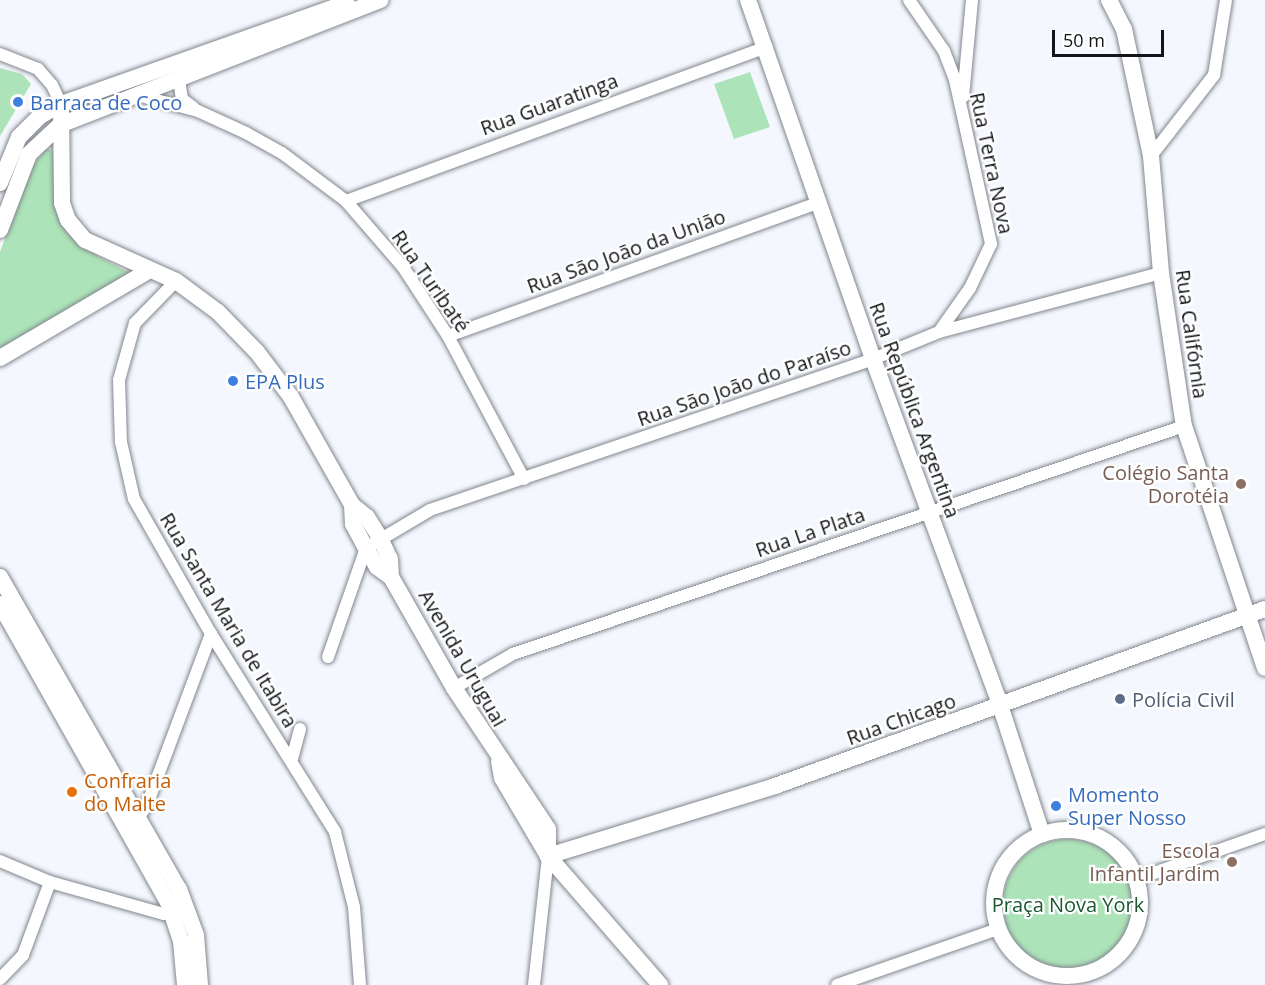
<!DOCTYPE html>
<meta charset="utf-8">
<style>
body{margin:0}
#map{position:relative;width:1265px;height:985px;overflow:hidden;background:#f4f8fe;font-family:"Open Sans",sans-serif}
div>[style]{position:absolute}
[style*='--x']{left:calc(var(--x)*1px);top:calc(var(--y)*1px);width:calc(var(--w)*1px);rotate:calc(var(--a)*1deg)}
.green>*{inset:0;background:#ace3b8}
.round{border-radius:50%}
.roads{filter:drop-shadow(0 0 2px #82868e) drop-shadow(0 0 2px #82868e)}
.minor>*{height:12px;margin:-6px;padding:0 6px;transform-origin:6px;border-radius:6px;background:#fff}
.tertiary>*{height:16px;margin:-8px;padding:0 8px;transform-origin:8px;border-radius:8px;background:#fff}
.tertiary>.ring{margin:-8px;padding:0;box-sizing:content-box;background:none;border:16px solid #fff;border-radius:50%}
.dots>*{width:16px;height:16px;translate:-50% -50%;box-sizing:border-box;border:3px solid #fff;border-radius:50%}
span{translate:-50% -50%;white-space:nowrap;text-align:center;line-height:1.15;-webkit-text-stroke:4.5px #fff;paint-order:stroke}
.shop-label{font-size:20px;color:#366cbe}
.left{translate:0 -50%;text-align:left}
.street-label{font-size:20px;color:#131518}
.education-label{font-size:20px;color:#785e54}
.right{translate:-100% -50%;text-align:right}
.service-label{font-size:20px;color:#4e5e75}
.food-label{font-size:20px;color:#c56008}
.park-label{font-size:20px;color:#1b572f}
.scale{position:absolute;left:1052px;top:30px;width:112px;height:27px;box-sizing:border-box;border:3px solid #131518;border-top:0;padding-left:8px;font-size:18px;line-height:21px;white-space:nowrap;color:#131518;-webkit-text-stroke:4px #fff;paint-order:stroke}
</style>
<div id="map">
<div class="green">
<i style="clip-path:polygon(0 68px,22px 74px,31px 84px,0 136px)"></i>
<i style="clip-path:polygon(750px 72px,770px 127px,734px 139px,714px 84px)"></i>
<i style="clip-path:polygon(46px 148px,53px 151px,60px 219px,67px 233px,99px 257px,130px 273px,0 352px,0 252px,32px 167px)"></i>
<i class="round" style="left:1003px;top:839px;width:130px;height:130px"></i>
</div>
<div class="roads">
<div class="minor">
<i style="--x:909;--y:0;--w:62;--a:55.5"></i>
<i style="--x:944;--y:51;--w:31;--a:69"></i>
<i style="--x:955;--y:80;--w:168;--a:77.6"></i>
<i style="--x:991;--y:244;--w:49;--a:115.5"></i>
<i style="--x:970;--y:288;--w:54;--a:125.2"></i>
<i style="--x:0;--y:54;--w:41;--a:21.5"></i>
<i style="--x:38;--y:69;--w:21;--a:49"></i>
<i style="--x:52;--y:85;--w:21;--a:65"></i>
<i style="--x:179;--y:80;--w:19;--a:81"></i>
<i style="--x:182;--y:99;--w:15;--a:37"></i>
<i style="--x:137;--y:95;--w:63;--a:14.7"></i>
<i style="--x:198;--y:111;--w:53;--a:24.6"></i>
<i style="--x:246;--y:133;--w:41;--a:29.1"></i>
<i style="--x:282;--y:153;--w:80;--a:36.9"></i>
<i style="--x:346;--y:201;--w:87;--a:49.2"></i>
<i style="--x:403;--y:267;--w:82;--a:56.9"></i>
<i style="--x:448;--y:336;--w:162;--a:62"></i>
<i style="--x:963;--y:97;--w:97;--a:-84.7"></i>
<i style="--x:1151;--y:156;--w:103;--a:-52.1"></i>
<i style="--x:1214;--y:75;--w:76;--a:-80.9"></i>
<i style="--x:346;--y:201;--w:448;--a:-20.1"></i>
<i style="--x:176;--y:281;--w:59;--a:134.3"></i>
<i style="--x:135;--y:323;--w:59;--a:105.7"></i>
<i style="--x:119;--y:380;--w:62;--a:88.2"></i>
<i style="--x:121;--y:442;--w:58;--a:77.2"></i>
<i style="--x:134;--y:499;--w:155;--a:60.3"></i>
<i style="--x:211;--y:634;--w:234;--a:57.9"></i>
<i style="--x:335;--y:832;--w:77;--a:75.8"></i>
<i style="--x:354;--y:907;--w:78;--a:85.6"></i>
<i style="--x:448;--y:336;--w:393;--a:-19.8"></i>
<i style="--x:328;--y:657;--w:115;--a:-70.8"></i>
<i style="--x:366;--y:548;--w:74;--a:-30.7"></i>
<i style="--x:430;--y:510;--w:468;--a:-18.8"></i>
<i style="--x:873;--y:359;--w:71;--a:-22.2"></i>
<i style="--x:939;--y:332;--w:230;--a:-14.9"></i>
<i style="--x:454;--y:688;--w:68;--a:-30"></i>
<i style="--x:513;--y:654;--w:709;--a:-18.77"></i>
<i style="--x:292;--y:759;--w:31;--a:-75"></i>
<i style="--x:138;--y:818;--w:16;--a:-55"></i>
<i style="--x:147;--y:805;--w:183;--a:-69.5"></i>
<i style="--x:0;--y:861;--w:54;--a:22.8"></i>
<i style="--x:50;--y:882;--w:118;--a:15.7"></i>
<i style="--x:164;--y:914;--w:15;--a:-8"></i>
<i style="--x:1137;--y:879;--w:136;--a:-19.4"></i>
<i style="--x:0;--y:979;--w:33;--a:-46"></i>
<i style="--x:23;--y:955;--w:78;--a:-69.7"></i>
<i style="--x:534;--y:985;--w:130;--a:-83.8"></i>
<i style="--x:837;--y:985;--w:170;--a:-19.2"></i>
</div>
<div class="tertiary">
<i style="--x:748;--y:0;--w:380;--a:70.8"></i>
<i style="--x:873;--y:359;--w:369;--a:69.8"></i>
<i style="--x:1000;--y:705;--w:136;--a:72"></i>
<i style="--x:1109;--y:0;--w:33;--a:63"></i>
<i style="--x:1124;--y:29;--w:130;--a:78"></i>
<i style="--x:1151;--y:156;--w:117;--a:85.1"></i>
<i style="--x:1161;--y:273;--w:155;--a:81.5"></i>
<i style="--x:1184;--y:426;--w:255;--a:71.5"></i>
<i style="--x:61;--y:104;--w:99;--a:89.4"></i>
<i style="--x:62;--y:203;--w:18;--a:71"></i>
<i style="--x:68;--y:220;--w:26;--a:50"></i>
<i style="--x:85;--y:240;--w:100;--a:24.3"></i>
<i style="--x:176;--y:281;--w:52;--a:36.4"></i>
<i style="--x:218;--y:312;--w:56;--a:45.7"></i>
<i style="--x:257;--y:352;--w:56;--a:52.9"></i>
<i style="--x:291;--y:397;--w:124;--a:60.5"></i>
<i style="--x:352;--y:505;--w:19;--a:39"></i>
<i style="--x:367;--y:517;--w:25;--a:58"></i>
<i style="--x:380;--y:538;--w:23;--a:65"></i>
<i style="--x:390;--y:559;--w:18;--a:87"></i>
<i style="--x:391;--y:577;--w:128;--a:60.4"></i>
<i style="--x:454;--y:688;--w:169;--a:56.3"></i>
<i style="--x:548;--y:829;--w:27;--a:90"></i>
<i style="--x:0;--y:183;--w:50;--a:-67.6"></i>
<i style="--x:19;--y:137;--w:30;--a:-45"></i>
<i style="--x:40;--y:116;--w:24;--a:-30"></i>
<i style="--x:61;--y:104;--w:303;--a:-19.5"></i>
<i style="--x:0;--y:230;--w:81;--a:-69.1"></i>
<i style="--x:29;--y:154;--w:42;--a:-43.1"></i>
<i style="--x:60;--y:125;--w:344;--a:-21.3"></i>
<i style="--x:0;--y:358;--w:174;--a:-30.4"></i>
<i style="--x:352;--y:505;--w:19;--a:87"></i>
<i style="--x:353;--y:524;--w:27;--a:62"></i>
<i style="--x:366;--y:548;--w:22;--a:60"></i>
<i style="--x:377;--y:567;--w:17;--a:36"></i>
<i style="--x:0;--y:577;--w:360;--a:60.2"></i>
<i style="--x:179;--y:889;--w:49;--a:69.7"></i>
<i style="--x:196;--y:935;--w:50;--a:85.4"></i>
<i style="--x:0;--y:604;--w:342;--a:60.6"></i>
<i style="--x:168;--y:902;--w:41;--a:71.6"></i>
<i style="--x:181;--y:941;--w:44;--a:84.8"></i>
<i style="--x:499;--y:761;--w:17;--a:80"></i>
<i style="--x:502;--y:778;--w:91;--a:59.5"></i>
<i style="--x:548;--y:856;--w:171;--a:49"></i>
<i class="ring" style="left:994px;top:830px;width:130px;height:130px"></i>
<i style="--x:548;--y:856;--w:238;--a:-17.1"></i>
<i style="--x:775;--y:786;--w:521;--a:-19.86"></i>
</div>
</div>
<div class="dots">
<i style="left:18px;top:102px;background:#3f7fe0"></i>
<i style="left:233px;top:381px;background:#3f7fe0"></i>
<i style="left:1241px;top:484px;background:#8d6e63"></i>
<i style="left:1120px;top:699px;background:#5c6f8a"></i>
<i style="left:72px;top:792px;background:#e8710a"></i>
<i style="left:1056px;top:806px;background:#3f7fe0"></i>
<i style="left:1232px;top:862px;background:#8d6e63"></i>
</div>
<div class="shop-label">
<span class="left" style="left:30px;top:102px">Barraca de Coco</span>
<span class="left" style="left:245px;top:381px">EPA Plus</span>
<span class="left" style="left:1068px;top:806px">Momento<br>Super Nosso</span>
</div>
<div class="street-label">
<span style="left:549px;top:104px;rotate:-20deg">Rua Guaratinga</span>
<span style="left:992px;top:163px;rotate:78deg">Rua Terra Nova</span>
<span style="left:626px;top:251px;rotate:-20deg">Rua São João da União</span>
<span style="left:431px;top:281px;rotate:55deg">Rua Turibaté</span>
<span style="left:1192px;top:334px;rotate:82deg">Rua Califórnia</span>
<span style="left:744px;top:383px;rotate:-19deg">Rua São João do Paraíso</span>
<span style="left:915px;top:410px;rotate:70deg">Rua República Argentina</span>
<span style="left:810px;top:532px;rotate:-19deg">Rua La Plata</span>
<span style="left:229px;top:620px;rotate:59deg">Rua Santa Maria de Itabira</span>
<span style="left:463px;top:658px;rotate:60deg">Avenida Uruguai</span>
<span style="left:901px;top:719px;rotate:-20deg">Rua Chicago</span>
</div>
<div class="education-label">
<span class="right" style="left:1229px;top:484px">Colégio Santa<br>Dorotéia</span>
<span class="right" style="left:1220px;top:862px">Escola<br>Infantil Jardim</span>
</div>
<div class="service-label">
<span class="left" style="left:1132px;top:699px">Polícia Civil</span>
</div>
<div class="food-label">
<span class="left" style="left:84px;top:792px">Confraria<br>do Malte</span>
</div>
<div class="park-label">
<span style="left:1068px;top:904px">Praça Nova York</span>
</div>
<div class="scale">50 m</div>
</div>
